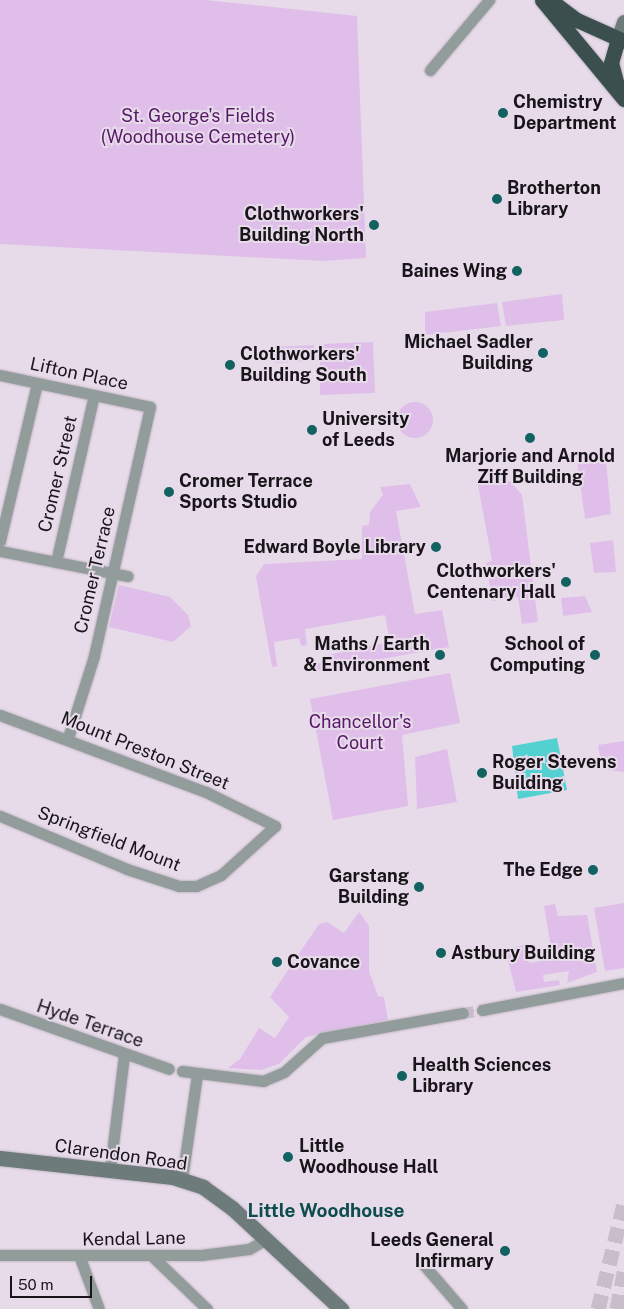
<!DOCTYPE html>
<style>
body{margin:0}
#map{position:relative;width:624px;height:1309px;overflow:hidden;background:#e7dbea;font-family:"Public Sans",sans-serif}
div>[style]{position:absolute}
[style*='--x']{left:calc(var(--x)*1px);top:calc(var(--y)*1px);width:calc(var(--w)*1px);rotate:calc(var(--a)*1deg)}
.green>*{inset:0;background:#dfbfe9}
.round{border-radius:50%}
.water>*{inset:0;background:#53d1d1}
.street-tunnel>*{height:11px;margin-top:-5.5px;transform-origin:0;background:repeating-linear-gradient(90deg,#c8bdcb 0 11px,transparent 0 16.5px)}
.highway-tunnel>*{height:15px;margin-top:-7.5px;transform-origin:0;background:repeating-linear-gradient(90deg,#c8bdcb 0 15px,transparent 0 23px)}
.roads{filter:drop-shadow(0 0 1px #c2b7c4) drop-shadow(0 0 1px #c2b7c4)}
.street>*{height:11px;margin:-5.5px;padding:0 5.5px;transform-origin:5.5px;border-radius:5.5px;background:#929c9b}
.secondary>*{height:15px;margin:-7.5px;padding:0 7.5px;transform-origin:7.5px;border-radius:7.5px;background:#6d7b7a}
.highway>*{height:15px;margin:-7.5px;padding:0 7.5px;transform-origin:7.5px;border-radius:7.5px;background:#3c4f4f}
.dots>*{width:14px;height:14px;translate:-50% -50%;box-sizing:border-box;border:2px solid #e7dbea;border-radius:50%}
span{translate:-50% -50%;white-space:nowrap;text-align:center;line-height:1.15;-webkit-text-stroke:4px #e7dbea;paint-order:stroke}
.poi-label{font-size:18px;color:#181419;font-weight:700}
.left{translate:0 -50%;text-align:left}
.right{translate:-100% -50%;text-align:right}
.park-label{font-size:18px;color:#571869}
.street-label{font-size:18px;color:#181419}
.neighbourhood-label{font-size:19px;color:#0d4d4d;font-weight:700}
.scale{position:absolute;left:10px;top:1276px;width:82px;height:22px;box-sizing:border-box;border:2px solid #181419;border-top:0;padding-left:6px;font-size:15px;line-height:18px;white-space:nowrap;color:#181419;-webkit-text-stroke:4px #e7dbea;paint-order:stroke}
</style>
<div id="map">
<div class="green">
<i style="clip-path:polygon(0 0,206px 0,357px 16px,366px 258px,323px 261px,0 244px)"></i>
<i style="clip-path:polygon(562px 294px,564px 320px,506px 326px,502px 302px)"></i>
<i style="clip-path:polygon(497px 303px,501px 326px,425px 335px,425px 312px)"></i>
<i style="clip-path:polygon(373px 342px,375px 393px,320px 395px,320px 344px)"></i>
<i style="clip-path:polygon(314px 345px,314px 361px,275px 363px,275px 347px)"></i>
<i class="round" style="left:397px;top:402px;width:36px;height:36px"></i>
<i style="clip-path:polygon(605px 450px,611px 514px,585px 519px,576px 454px)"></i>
<i style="clip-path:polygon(510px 481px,522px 495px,538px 622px,522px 624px,518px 597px,492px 601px,486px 563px,492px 561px,478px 485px)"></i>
<i style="clip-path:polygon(410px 484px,421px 507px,396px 511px,415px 614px,442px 610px,449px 647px,313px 671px,315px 664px,324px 662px,323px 656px,390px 642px,385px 615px,305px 629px,307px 645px,301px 646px,299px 638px,274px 642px,277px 666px,272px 667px,256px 576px,264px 564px,362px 559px,362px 526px,369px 525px,370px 512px,383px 495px,380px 487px)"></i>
<i style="clip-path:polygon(613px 540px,616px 572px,594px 573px,590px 543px)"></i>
<i style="clip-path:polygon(119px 585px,170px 597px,188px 615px,191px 626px,173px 642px,109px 627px)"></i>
<i style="clip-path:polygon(585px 596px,592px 612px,563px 616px,561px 598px)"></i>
<i style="clip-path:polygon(450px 673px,460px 723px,402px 735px,408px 806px,333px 820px,310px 699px)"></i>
<i style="clip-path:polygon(624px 741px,624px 772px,602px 769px,598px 745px)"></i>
<i style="clip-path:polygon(447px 749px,457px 802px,417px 809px,415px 757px)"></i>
<i style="clip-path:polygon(624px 903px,624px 968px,605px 971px,594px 908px)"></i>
<i style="clip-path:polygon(555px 904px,558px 916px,587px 915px,597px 972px,567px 983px,569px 971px,543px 975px,544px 982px,559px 980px,560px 985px,516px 992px,505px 949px,525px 945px,529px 963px,553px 959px,544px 906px)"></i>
<i style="clip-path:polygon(359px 912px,369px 926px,369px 971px,378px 996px,384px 997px,388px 1020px,306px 1037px,279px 1064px,261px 1070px,228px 1068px,240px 1059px,259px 1028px,275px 1038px,289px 1017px,270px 997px,319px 924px,327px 922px,344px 933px)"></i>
</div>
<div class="water">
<i style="clip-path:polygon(557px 738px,567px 790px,518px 799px,512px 746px)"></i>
</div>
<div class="street-tunnel">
<i style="--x:463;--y:1013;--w:19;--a:-9"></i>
</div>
<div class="highway-tunnel">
<i style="--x:598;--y:1309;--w:108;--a:-76.1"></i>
<i style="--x:617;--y:1309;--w:38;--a:-79"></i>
</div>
<div class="roads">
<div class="street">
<i style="--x:430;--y:70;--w:92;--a:-49.9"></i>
<i style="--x:0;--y:375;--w:153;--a:12"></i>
<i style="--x:150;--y:407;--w:255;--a:102.7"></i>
<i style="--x:94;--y:656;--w:86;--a:107.6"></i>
<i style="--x:0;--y:541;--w:162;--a:-76.8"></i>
<i style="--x:0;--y:551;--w:130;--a:11.1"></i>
<i style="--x:56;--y:562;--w:171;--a:-77.2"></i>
<i style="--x:0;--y:715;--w:220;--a:20.5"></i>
<i style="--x:206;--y:792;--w:77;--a:26.2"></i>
<i style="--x:275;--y:826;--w:73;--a:137.8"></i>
<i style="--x:221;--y:875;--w:27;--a:156"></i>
<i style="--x:196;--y:886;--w:17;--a:180"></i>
<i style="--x:179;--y:886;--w:55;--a:-161.9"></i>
<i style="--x:127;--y:869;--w:138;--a:-157.3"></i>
<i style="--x:0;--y:1009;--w:179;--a:19.5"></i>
<i style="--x:482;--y:1010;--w:145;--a:-10.8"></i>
<i style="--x:182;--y:1071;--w:82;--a:7"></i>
<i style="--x:263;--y:1081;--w:23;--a:-23"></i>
<i style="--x:284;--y:1072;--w:51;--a:-41.8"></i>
<i style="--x:322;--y:1038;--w:143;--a:-10.1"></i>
<i style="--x:110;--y:1169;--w:115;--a:-83"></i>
<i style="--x:182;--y:1179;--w:105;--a:-81.8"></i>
<i style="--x:0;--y:1255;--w:201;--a:0"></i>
<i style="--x:201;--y:1255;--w:48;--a:-7.1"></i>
<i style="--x:249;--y:1249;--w:20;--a:-30"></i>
<i style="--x:153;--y:1257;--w:75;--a:43.9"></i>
<i style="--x:80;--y:1258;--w:54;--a:69.6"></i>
<i style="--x:424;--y:1265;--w:58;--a:49.2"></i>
</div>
<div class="secondary">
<i style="--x:624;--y:22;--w:18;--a:109"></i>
<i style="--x:618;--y:39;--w:6;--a:-18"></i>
<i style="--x:0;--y:1158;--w:174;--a:6.3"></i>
<i style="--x:173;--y:1177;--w:32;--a:18"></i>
<i style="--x:203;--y:1187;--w:36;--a:36"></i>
<i style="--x:232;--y:1208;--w:149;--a:42.8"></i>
</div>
<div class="highway">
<i style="--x:542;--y:0;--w:129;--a:50.4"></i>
<i style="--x:550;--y:0;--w:34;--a:37"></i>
<i style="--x:577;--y:20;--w:51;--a:24.1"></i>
<i style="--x:617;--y:85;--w:23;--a:-105"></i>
<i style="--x:611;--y:63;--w:25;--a:-74"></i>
</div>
</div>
<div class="dots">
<i style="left:503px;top:113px;background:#126262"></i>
<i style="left:497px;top:199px;background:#126262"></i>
<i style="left:374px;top:225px;background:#126262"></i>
<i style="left:517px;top:271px;background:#126262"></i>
<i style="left:543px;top:353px;background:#126262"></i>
<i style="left:230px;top:365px;background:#126262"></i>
<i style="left:312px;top:430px;background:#126262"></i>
<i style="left:530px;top:438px;background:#126262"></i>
<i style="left:169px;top:492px;background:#126262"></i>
<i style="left:436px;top:547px;background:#126262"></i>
<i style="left:566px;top:582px;background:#126262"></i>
<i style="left:440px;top:655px;background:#126262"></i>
<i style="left:595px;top:655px;background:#126262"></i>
<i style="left:482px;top:773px;background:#126262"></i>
<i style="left:593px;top:870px;background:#126262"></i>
<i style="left:419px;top:887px;background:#126262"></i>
<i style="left:441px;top:953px;background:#126262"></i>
<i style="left:277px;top:962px;background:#126262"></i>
<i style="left:402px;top:1076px;background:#126262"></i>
<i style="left:288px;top:1157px;background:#126262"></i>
<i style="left:505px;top:1251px;background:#126262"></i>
</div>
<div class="poi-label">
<span class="left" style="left:513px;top:113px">Chemistry<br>Department</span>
<span class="left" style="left:507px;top:199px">Brotherton<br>Library</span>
<span class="right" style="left:364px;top:225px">Clothworkers'<br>Building North</span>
<span class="right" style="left:507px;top:271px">Baines Wing</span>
<span class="right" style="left:533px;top:353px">Michael Sadler<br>Building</span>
<span class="left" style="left:240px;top:365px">Clothworkers'<br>Building South</span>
<span class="left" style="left:322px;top:430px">University<br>of Leeds</span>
<span style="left:530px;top:467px">Marjorie and Arnold<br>Ziff Building</span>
<span class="left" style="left:179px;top:492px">Cromer Terrace<br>Sports Studio</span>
<span class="right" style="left:426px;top:547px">Edward Boyle Library</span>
<span class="right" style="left:556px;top:582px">Clothworkers'<br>Centenary Hall</span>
<span class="right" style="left:430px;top:655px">Maths / Earth<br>&amp; Environment</span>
<span class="right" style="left:585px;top:655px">School of<br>Computing</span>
<span class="left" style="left:492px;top:773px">Roger Stevens<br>Building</span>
<span class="right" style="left:583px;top:870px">The Edge</span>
<span class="right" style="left:409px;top:887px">Garstang<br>Building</span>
<span class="left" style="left:451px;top:953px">Astbury Building</span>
<span class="left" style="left:287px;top:962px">Covance</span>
<span class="left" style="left:412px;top:1076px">Health Sciences<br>Library</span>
<span class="left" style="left:299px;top:1157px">Little<br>Woodhouse Hall</span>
<span class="right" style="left:494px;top:1251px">Leeds General<br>Infirmary</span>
</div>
<div class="park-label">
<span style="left:198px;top:127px">St. George's Fields<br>(Woodhouse Cemetery)</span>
<span style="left:360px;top:733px">Chancellor's<br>Court</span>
</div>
<div class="street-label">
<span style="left:79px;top:374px;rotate:12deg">Lifton Place</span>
<span style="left:58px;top:474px;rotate:-77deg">Cromer Street</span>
<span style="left:95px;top:570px;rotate:-77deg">Cromer Terrace</span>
<span style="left:145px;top:751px;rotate:22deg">Mount Preston Street</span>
<span style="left:109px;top:839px;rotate:21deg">Springfield Mount</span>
<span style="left:90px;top:1024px;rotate:19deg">Hyde Terrace</span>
<span style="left:121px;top:1155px;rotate:8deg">Clarendon Road</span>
<span style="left:134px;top:1239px;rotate:-1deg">Kendal Lane</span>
</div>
<div class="neighbourhood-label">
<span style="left:326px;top:1211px">Little Woodhouse</span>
</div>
<div class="scale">50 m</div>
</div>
